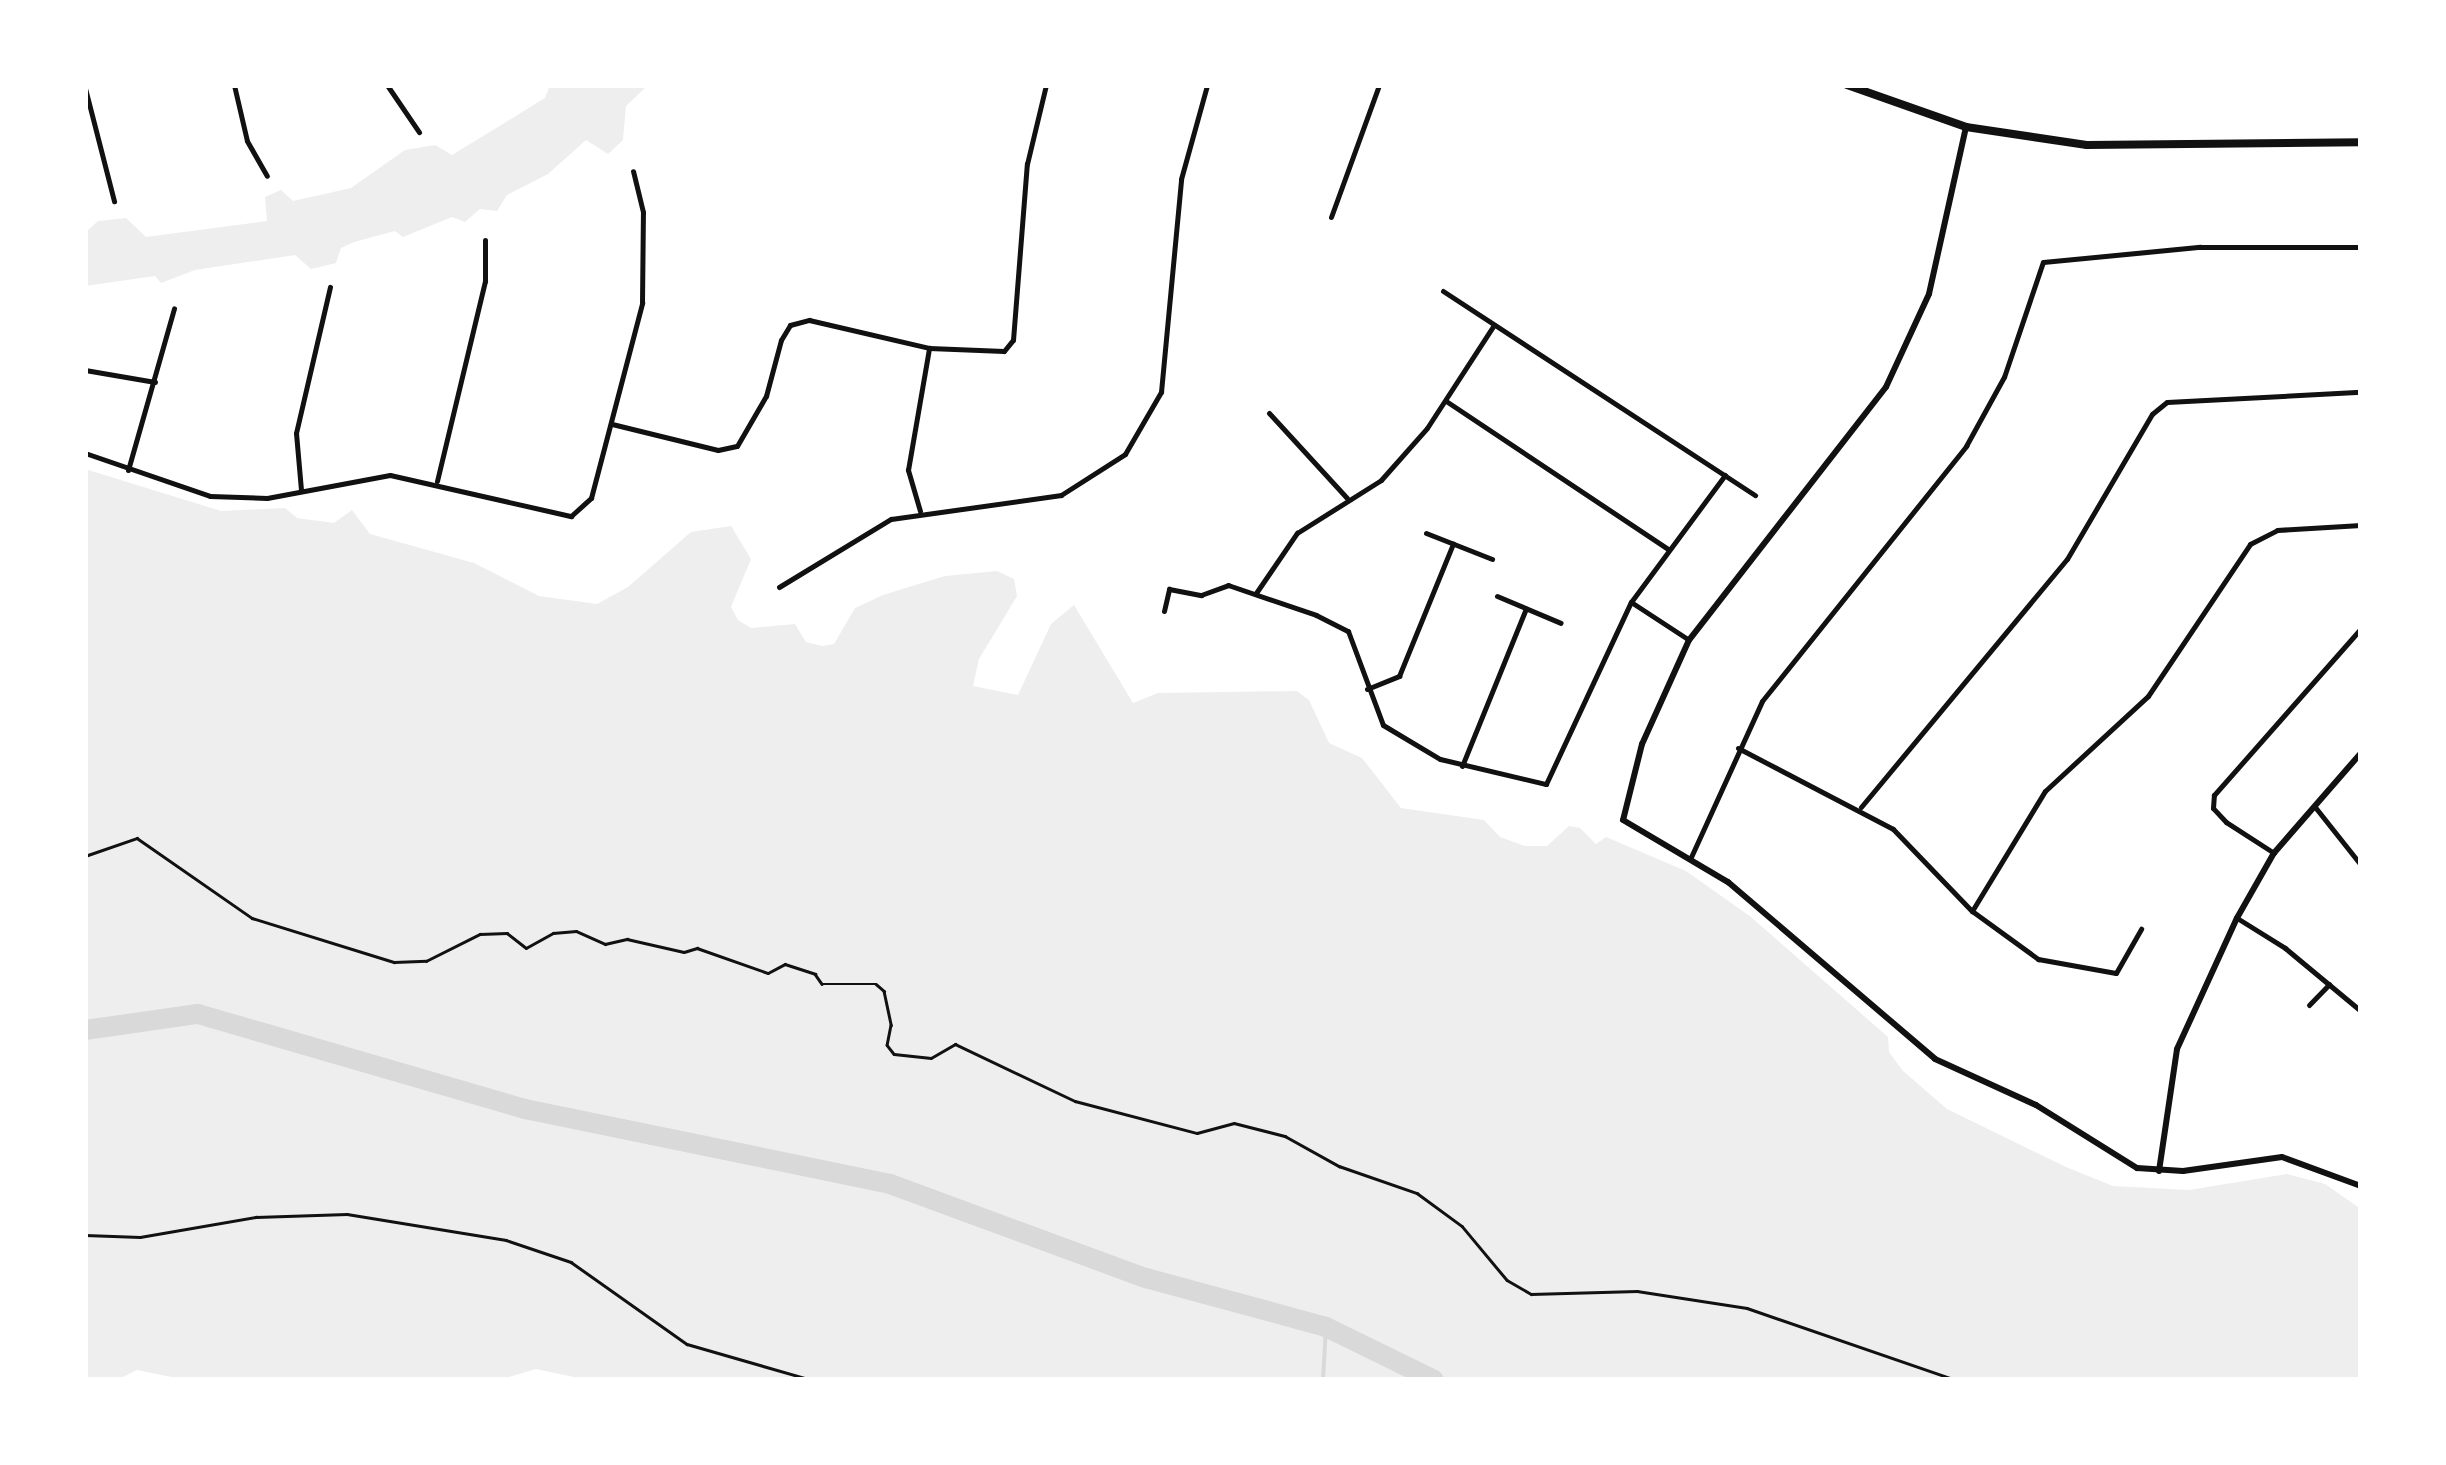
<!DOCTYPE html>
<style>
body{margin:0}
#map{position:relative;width:2446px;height:1465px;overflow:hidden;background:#fff;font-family:"Titillium Web",sans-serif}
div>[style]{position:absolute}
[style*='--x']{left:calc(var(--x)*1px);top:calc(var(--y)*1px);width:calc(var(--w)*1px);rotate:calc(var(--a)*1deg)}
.green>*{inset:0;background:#eee}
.stream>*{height:4px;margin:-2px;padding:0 2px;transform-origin:2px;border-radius:2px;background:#d9d9d9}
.river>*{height:20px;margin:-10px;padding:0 10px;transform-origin:10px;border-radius:10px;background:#d9d9d9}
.path>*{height:2.5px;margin:-1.25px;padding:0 1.25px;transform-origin:1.25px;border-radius:1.25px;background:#111}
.minor>*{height:5px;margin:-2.5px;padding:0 2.5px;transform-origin:2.5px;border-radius:2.5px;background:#111}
.tertiary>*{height:6px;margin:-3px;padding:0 3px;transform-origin:3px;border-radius:3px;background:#111}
.secondary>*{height:8px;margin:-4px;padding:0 4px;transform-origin:4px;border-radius:4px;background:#111}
span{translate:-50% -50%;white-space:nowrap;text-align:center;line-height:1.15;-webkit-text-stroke:8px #fff;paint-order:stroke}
.frame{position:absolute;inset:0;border:88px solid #fff;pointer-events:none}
</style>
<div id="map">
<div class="green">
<i style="clip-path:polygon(550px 85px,648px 85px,626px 106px,623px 140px,608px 154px,586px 140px,548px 174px,507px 195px,497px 211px,480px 209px,465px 222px,452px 217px,403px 237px,395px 231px,354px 242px,341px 248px,336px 263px,311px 269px,295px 255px,195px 270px,161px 283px,155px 276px,85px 286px,85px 233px,98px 221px,126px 218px,146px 237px,267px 221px,265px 197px,281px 190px,293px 201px,351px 188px,405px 150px,435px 145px,452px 155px,545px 98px)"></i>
<i style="clip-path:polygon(85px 469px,221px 511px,285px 508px,297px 518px,334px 523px,352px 510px,370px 534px,474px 563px,539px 596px,597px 604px,628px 587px,691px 532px,731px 526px,751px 559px,731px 607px,738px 620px,751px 628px,795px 624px,806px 642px,822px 646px,834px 644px,855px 608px,883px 595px,945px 576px,997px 571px,1014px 579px,1017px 596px,979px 659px,973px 686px,1018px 695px,1051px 624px,1074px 605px,1133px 703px,1158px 693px,1297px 691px,1309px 700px,1329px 743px,1362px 758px,1401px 808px,1484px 820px,1500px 837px,1525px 846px,1547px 846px,1569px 826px,1580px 828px,1596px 844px,1606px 837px,1686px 871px,1751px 917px,1888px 1037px,1889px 1052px,1903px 1071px,1947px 1109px,2066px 1167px,2113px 1186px,2189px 1190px,2287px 1174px,2325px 1184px,2361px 1209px,2361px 1380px,588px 1380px,536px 1369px,499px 1380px,186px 1380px,137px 1370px,117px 1380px,85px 1380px)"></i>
</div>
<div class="stream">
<i style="--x:1323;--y:1380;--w:53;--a:-86.8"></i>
</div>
<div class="river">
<i style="--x:85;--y:1030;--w:114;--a:-8.1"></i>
<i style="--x:198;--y:1014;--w:341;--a:16.2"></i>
<i style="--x:525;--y:1109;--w:373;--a:11.6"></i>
<i style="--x:890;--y:1184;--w:273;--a:20.2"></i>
<i style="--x:1146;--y:1278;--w:187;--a:15.2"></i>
<i style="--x:1326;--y:1327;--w:120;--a:26.1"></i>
</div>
<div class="path">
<i style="--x:85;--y:856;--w:55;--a:-19.1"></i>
<i style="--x:137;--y:838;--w:140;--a:34.8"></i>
<i style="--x:252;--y:918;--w:149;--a:17.2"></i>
<i style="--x:394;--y:962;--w:32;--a:-2"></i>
<i style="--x:426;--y:961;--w:60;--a:-26.6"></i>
<i style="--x:480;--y:934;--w:27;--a:-2"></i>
<i style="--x:507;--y:933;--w:24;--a:38"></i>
<i style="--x:526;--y:948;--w:31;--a:-29"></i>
<i style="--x:553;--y:933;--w:23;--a:-5"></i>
<i style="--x:576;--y:931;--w:32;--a:24"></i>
<i style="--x:605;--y:944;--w:23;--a:-13"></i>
<i style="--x:627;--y:939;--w:58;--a:12.8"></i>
<i style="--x:684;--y:952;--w:14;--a:-17"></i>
<i style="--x:697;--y:948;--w:75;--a:19.4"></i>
<i style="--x:768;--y:973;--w:19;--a:-28"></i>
<i style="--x:785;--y:964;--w:32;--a:18"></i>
<i style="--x:815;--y:974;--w:12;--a:55"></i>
<i style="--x:822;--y:984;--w:54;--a:0"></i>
<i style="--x:876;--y:984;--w:11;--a:41"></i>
<i style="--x:884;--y:991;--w:35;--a:78"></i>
<i style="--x:891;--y:1025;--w:20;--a:101"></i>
<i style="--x:887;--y:1045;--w:11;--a:52"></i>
<i style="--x:894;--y:1054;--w:37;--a:6"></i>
<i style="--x:931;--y:1058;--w:28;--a:-30"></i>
<i style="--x:955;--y:1044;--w:133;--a:25.4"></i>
<i style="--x:1075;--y:1101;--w:126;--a:14.7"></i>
<i style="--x:1197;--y:1133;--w:38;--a:-15"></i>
<i style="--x:1234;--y:1123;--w:53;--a:14.3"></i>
<i style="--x:1285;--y:1136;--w:62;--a:29.1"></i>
<i style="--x:1339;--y:1166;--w:83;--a:19.1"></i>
<i style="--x:1417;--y:1193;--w:56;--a:36.3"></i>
<i style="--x:1462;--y:1226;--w:70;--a:50.2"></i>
<i style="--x:1507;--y:1280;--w:28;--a:30"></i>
<i style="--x:1531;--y:1294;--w:106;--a:-1.6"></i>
<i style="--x:1637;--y:1291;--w:111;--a:8.8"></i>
<i style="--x:1747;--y:1308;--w:221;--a:19"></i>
<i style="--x:85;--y:1235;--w:55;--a:2.1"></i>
<i style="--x:140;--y:1237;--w:118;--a:-9.8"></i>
<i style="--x:256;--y:1217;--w:91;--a:-1.9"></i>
<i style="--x:347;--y:1214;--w:161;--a:9.3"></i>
<i style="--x:506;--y:1240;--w:69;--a:18.7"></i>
<i style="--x:571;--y:1262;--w:142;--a:35.3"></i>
<i style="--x:687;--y:1344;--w:130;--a:16.1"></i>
</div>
<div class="minor">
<i style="--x:234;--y:85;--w:57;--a:76.9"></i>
<i style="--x:247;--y:141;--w:40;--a:60.3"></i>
<i style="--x:387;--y:85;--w:57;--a:55.8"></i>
<i style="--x:85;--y:88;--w:117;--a:75.6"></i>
<i style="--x:1331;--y:217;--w:140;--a:-70"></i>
<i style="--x:1443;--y:291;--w:373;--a:33.2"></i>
<i style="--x:85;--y:370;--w:71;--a:9.7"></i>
<i style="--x:1446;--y:401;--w:267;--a:33.7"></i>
<i style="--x:1269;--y:413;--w:115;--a:47.5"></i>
<i style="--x:612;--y:424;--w:109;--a:13.8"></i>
<i style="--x:718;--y:450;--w:19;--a:-12"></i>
<i style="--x:737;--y:446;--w:58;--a:-59.9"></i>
<i style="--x:766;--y:396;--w:58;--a:-75"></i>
<i style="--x:781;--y:340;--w:17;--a:-59"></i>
<i style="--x:790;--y:325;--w:20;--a:-15"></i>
<i style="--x:809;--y:320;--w:123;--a:13.1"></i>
<i style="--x:929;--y:348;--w:75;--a:2.3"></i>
<i style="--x:1004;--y:351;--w:14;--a:-51"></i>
<i style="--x:1013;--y:340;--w:177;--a:-85.5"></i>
<i style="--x:1027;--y:164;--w:81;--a:-76.5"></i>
<i style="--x:85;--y:453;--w:132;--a:19"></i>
<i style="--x:210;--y:496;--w:57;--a:2"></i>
<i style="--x:267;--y:498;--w:125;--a:-10.6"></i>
<i style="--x:390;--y:475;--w:186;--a:12.8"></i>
<i style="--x:571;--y:516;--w:27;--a:-42"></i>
<i style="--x:591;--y:498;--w:202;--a:-75.3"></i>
<i style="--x:642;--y:303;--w:91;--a:-89.4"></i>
<i style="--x:643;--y:212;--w:42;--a:-103.7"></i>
<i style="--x:128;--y:470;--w:168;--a:-74.1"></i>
<i style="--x:437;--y:481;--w:206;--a:-76.5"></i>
<i style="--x:485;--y:281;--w:41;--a:-90"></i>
<i style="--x:301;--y:490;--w:57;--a:-95"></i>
<i style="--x:296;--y:433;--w:150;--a:-76.9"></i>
<i style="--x:920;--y:511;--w:43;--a:-106.3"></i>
<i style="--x:908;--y:470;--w:124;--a:-80.2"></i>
<i style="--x:1426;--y:533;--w:71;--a:21.5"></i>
<i style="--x:779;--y:587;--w:131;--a:-31.3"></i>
<i style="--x:891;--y:519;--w:172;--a:-8"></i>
<i style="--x:1061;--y:495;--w:76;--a:-32.6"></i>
<i style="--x:1125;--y:454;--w:72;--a:-59.9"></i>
<i style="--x:1161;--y:392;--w:214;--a:-84.6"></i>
<i style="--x:1181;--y:179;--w:98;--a:-74.5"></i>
<i style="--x:1256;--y:593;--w:73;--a:-55.7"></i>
<i style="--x:1297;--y:533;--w:99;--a:-32.2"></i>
<i style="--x:1381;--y:480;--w:69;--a:-48.5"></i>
<i style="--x:1427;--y:428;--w:123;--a:-57"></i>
<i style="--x:1497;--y:596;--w:69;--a:22.9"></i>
<i style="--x:1631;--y:602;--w:69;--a:33.2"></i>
<i style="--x:1164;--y:611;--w:23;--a:-77"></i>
<i style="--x:1169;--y:589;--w:33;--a:11"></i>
<i style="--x:1201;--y:595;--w:29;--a:-20"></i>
<i style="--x:1228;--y:585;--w:93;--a:18.8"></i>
<i style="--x:1316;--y:615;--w:36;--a:27"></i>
<i style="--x:1348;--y:631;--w:100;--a:69.6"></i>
<i style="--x:1383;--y:725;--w:66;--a:30.8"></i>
<i style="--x:1440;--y:759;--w:109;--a:13.3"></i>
<i style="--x:1546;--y:784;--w:201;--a:-65"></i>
<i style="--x:1631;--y:602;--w:158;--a:-53.5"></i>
<i style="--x:1367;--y:689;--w:35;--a:-22"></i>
<i style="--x:1399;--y:676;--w:143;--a:-67.8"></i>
<i style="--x:1738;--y:748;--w:175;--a:27.6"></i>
<i style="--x:1893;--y:829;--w:114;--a:46.1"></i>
<i style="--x:1972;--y:911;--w:82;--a:36"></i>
<i style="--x:2038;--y:959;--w:79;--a:10.2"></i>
<i style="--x:2116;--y:973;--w:51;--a:-60.4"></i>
<i style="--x:1462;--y:766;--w:170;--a:-67.9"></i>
<i style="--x:1861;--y:807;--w:322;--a:-50.3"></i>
<i style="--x:2067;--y:559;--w:168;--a:-59.6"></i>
<i style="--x:2152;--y:414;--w:19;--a:-39"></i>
<i style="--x:2167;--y:402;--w:194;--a:-3"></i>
<i style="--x:2315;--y:807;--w:74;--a:51.6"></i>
<i style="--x:2274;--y:853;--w:57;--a:-147.1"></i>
<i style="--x:2226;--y:822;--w:19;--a:-133"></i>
<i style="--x:2213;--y:808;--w:13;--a:-86"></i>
<i style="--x:2214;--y:795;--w:222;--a:-48.6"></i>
<i style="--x:1691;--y:857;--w:171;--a:-65.5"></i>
<i style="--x:1762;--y:701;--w:327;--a:-51.3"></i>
<i style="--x:1966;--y:446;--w:79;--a:-61.2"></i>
<i style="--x:2004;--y:377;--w:121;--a:-71.3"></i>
<i style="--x:2043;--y:262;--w:158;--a:-5.5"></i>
<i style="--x:2200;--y:247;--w:161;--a:0"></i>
<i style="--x:1972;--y:911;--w:140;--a:-58.7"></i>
<i style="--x:2045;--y:791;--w:140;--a:-42.7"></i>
<i style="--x:2148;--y:696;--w:183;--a:-56.1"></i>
<i style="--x:2250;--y:544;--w:30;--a:-27"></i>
<i style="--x:2277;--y:530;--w:84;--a:-3.4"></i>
<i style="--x:2237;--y:918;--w:57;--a:32"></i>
<i style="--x:2285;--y:948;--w:99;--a:39.7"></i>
<i style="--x:2309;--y:1005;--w:29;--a:-46"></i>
</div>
<div class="tertiary">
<i style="--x:1966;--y:127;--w:171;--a:102.5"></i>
<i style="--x:1929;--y:294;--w:102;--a:114.8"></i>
<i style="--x:1886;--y:387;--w:321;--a:127.9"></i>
<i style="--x:1689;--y:640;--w:114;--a:114.3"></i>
<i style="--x:1642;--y:744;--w:78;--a:104"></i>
<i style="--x:1623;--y:820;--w:122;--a:30.6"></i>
<i style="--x:1728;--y:882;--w:272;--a:40.5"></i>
<i style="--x:1935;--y:1059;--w:111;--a:24.5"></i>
<i style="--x:2036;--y:1105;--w:119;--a:32"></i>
<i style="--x:2137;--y:1168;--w:46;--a:3.7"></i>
<i style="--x:2183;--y:1171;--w:100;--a:-8"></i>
<i style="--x:2282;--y:1157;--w:84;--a:20.2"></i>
<i style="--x:2159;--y:1171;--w:123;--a:-81.6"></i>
<i style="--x:2177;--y:1049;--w:144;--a:-65.4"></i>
<i style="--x:2237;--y:918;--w:75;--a:-60.4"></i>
<i style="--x:2274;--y:853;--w:133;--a:-49"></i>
</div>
<div class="secondary">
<i style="--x:1847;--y:85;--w:126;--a:19.4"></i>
<i style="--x:1966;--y:127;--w:122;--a:8.5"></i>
<i style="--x:2087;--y:145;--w:274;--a:-0.6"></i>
</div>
<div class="frame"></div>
</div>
